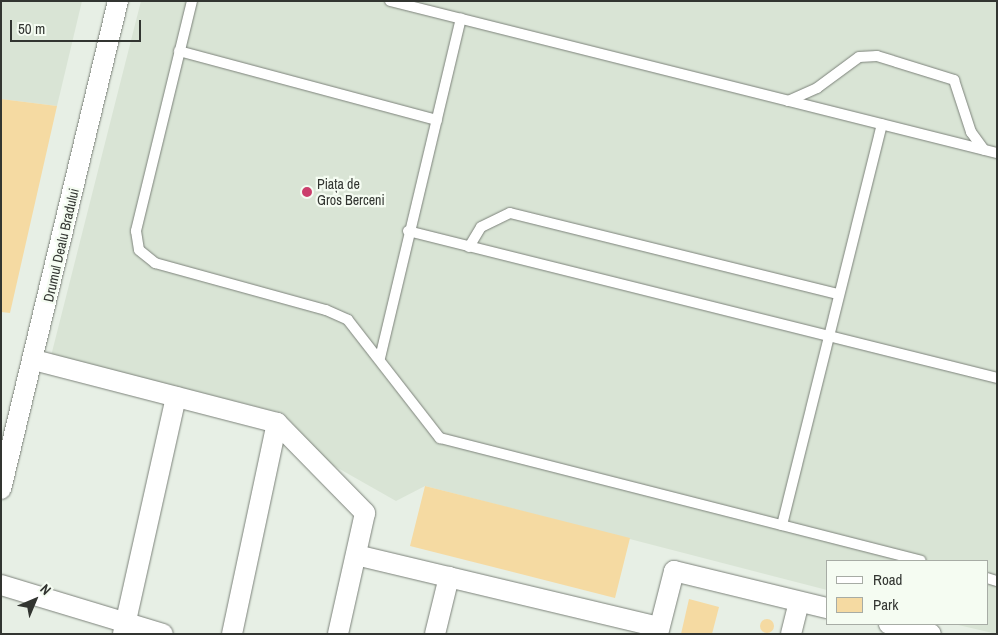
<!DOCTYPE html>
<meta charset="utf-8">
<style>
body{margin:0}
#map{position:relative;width:998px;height:635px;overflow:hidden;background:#e7efe5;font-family:"Archivo Narrow",sans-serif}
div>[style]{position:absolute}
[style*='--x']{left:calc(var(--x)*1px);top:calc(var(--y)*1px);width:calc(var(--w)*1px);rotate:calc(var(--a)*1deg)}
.built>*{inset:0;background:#d9e4d5}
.green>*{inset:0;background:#f5daa2}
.round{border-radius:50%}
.roads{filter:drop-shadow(0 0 1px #7c827a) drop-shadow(0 0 1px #7c827a)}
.lane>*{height:10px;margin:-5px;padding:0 5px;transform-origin:5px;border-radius:5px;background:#fff}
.street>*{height:20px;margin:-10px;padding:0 10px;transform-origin:10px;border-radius:10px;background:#fff}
.dots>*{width:14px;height:14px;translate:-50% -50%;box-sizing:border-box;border:2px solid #f5fcf2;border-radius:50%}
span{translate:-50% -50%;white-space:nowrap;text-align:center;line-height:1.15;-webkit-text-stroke:4.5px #f5fcf2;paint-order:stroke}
.poi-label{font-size:14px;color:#323531}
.left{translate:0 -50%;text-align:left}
.street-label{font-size:14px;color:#323531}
.frame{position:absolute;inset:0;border:2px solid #323531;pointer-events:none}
.legend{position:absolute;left:826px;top:560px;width:162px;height:65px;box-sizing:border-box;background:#f5fcf2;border:1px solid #a7aca5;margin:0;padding:6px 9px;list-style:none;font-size:15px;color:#323531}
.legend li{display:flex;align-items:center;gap:10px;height:25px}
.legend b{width:25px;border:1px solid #a7aca5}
.north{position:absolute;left:10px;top:575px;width:50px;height:50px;-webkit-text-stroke:4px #f5fcf2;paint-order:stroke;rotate:45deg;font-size:14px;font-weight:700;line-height:20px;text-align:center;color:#323531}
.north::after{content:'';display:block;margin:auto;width:18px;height:22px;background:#323531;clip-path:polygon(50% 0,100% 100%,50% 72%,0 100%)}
.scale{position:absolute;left:10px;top:20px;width:131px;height:22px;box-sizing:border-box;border:2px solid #323531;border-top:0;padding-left:6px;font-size:15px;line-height:18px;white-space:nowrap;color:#323531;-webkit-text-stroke:4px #f5fcf2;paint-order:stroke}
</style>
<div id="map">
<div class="built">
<i style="clip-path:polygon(1px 1px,82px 1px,57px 106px,1px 99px)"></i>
<i style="clip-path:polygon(141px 1px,997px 1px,997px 634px,954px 624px,987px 624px,987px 561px,827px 561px,827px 590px,425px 486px,396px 501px,329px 463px,283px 413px,51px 356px)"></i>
</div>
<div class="green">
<i style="clip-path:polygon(1px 99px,57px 106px,10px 313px,1px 312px)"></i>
<i style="clip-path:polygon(425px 486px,630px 538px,615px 598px,410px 546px)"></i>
<i style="clip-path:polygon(689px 599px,719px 607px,712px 634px,681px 634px)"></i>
<i class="round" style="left:760px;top:619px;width:14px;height:14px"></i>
</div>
<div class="roads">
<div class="lane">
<i style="--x:192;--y:1;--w:237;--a:103.7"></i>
<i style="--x:136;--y:231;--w:19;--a:81"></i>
<i style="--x:139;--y:250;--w:21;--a:39"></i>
<i style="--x:155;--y:263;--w:177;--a:15.4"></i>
<i style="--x:326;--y:310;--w:24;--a:24"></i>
<i style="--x:348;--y:320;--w:150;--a:52.1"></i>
<i style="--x:440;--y:438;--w:496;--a:14.3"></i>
<i style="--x:390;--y:1;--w:626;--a:14.06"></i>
<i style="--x:179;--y:51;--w:267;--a:15"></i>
<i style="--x:788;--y:101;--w:32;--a:-24"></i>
<i style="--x:817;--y:88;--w:52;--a:-36.4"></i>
<i style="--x:859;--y:57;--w:18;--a:-3"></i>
<i style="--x:877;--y:56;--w:81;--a:17.3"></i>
<i style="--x:954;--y:80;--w:55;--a:71.9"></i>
<i style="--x:971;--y:132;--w:22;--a:54"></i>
<i style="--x:408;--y:231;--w:607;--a:14.01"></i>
<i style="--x:469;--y:247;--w:23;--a:-59"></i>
<i style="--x:481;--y:227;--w:32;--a:-26"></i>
<i style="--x:510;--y:213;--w:338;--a:13.9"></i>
<i style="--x:380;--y:358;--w:349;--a:-76.6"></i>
<i style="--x:782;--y:525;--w:413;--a:-76"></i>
<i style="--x:987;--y:578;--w:10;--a:17"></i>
</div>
<div class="street">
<i style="--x:34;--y:360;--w:251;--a:14.5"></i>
<i style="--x:277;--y:423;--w:126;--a:45.6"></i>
<i style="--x:365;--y:513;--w:124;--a:102.6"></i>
<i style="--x:1;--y:489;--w:502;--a:-76.52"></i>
<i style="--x:356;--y:555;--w:311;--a:13.4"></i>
<i style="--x:1;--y:585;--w:169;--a:16.8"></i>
<i style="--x:889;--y:624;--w:43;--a:13.4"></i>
<i style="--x:123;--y:634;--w:243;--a:-77.4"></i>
<i style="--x:232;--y:634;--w:216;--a:-78"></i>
<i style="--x:435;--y:634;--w:59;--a:-76.2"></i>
<i style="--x:658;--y:634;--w:65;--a:-75.7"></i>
<i style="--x:674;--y:571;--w:157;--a:13.6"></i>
<i style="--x:791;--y:634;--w:33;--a:-76"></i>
</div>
</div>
<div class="dots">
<i style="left:307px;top:192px;background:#cb3e6c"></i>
</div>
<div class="poi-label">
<span class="left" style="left:317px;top:192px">Piața de<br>Gros Berceni</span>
</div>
<div class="street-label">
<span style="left:61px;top:245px;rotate:-77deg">Drumul Dealu Bradului</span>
</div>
<div class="frame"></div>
<ul class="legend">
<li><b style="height:6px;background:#fff"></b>Road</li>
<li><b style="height:14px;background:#f5daa2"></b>Park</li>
</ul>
<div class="north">N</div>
<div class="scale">50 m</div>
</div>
